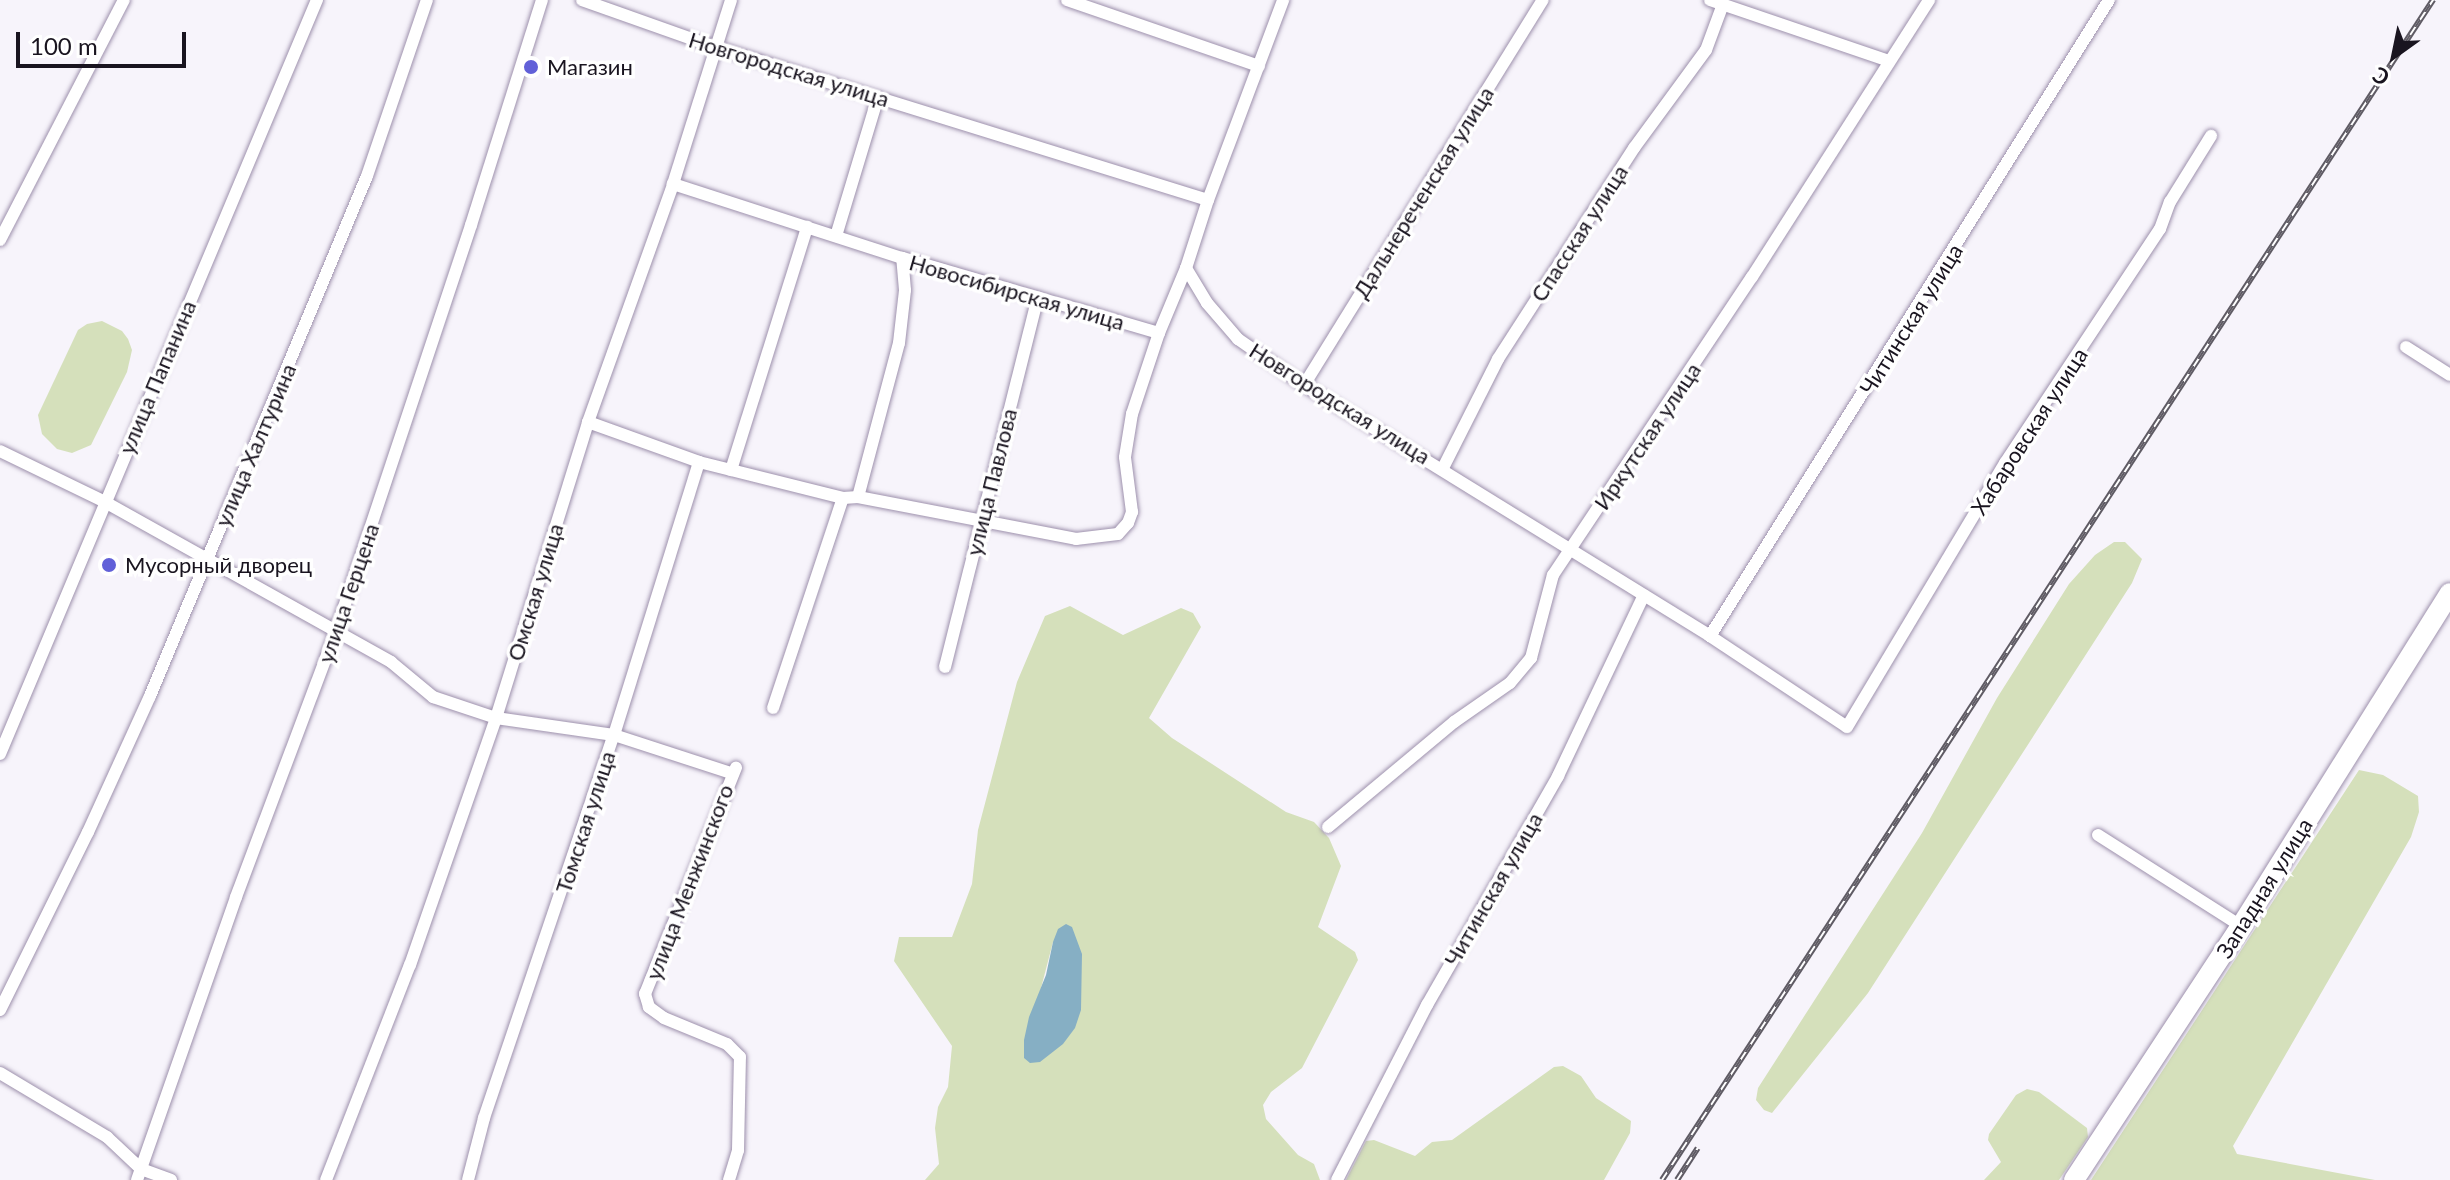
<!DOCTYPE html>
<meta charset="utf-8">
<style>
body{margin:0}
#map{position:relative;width:2450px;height:1180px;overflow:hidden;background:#f7f4fb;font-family:Lato,sans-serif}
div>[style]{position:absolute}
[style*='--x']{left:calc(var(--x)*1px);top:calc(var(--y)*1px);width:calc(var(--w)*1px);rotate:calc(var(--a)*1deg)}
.green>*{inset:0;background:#d5e0bb}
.water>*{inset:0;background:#86afc4}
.roads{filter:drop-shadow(0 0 2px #9d90ac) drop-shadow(0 0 2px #9d90ac)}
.street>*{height:12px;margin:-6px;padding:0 6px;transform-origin:6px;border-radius:6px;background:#fff}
.primary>*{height:20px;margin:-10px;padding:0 10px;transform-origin:10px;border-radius:10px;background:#fff}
.rail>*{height:6px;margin-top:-3px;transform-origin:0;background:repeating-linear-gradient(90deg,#fff 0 9px,#5f5b64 0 18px);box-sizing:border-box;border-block:2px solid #5f5b64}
.dots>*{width:22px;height:22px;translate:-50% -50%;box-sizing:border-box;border:4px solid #fff;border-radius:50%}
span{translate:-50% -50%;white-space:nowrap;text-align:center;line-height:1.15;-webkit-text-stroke:7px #fff;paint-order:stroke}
.poi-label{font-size:22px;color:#19141f}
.left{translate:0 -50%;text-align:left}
.street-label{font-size:22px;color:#19141f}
.north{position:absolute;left:2354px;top:16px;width:80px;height:80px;-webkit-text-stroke:6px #fff;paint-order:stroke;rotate:213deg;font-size:22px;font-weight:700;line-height:32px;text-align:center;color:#19141f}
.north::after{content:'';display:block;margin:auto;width:28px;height:36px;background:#19141f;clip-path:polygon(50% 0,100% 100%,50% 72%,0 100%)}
.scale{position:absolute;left:16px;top:32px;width:170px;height:36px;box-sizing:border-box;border:4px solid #19141f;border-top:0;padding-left:10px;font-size:24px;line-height:28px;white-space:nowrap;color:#19141f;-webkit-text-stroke:6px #fff;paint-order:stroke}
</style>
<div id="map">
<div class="green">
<i style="clip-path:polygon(102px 321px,122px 331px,128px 339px,132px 350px,127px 372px,91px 445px,72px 453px,57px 449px,42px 434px,38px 415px,78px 330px,87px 324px)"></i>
<i style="clip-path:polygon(2114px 542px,2125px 542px,2142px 559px,2132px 583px,1868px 993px,1772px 1113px,1764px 1110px,1756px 1100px,1758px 1088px,1922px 833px,1997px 698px,2069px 584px,2095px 555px)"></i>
<i style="clip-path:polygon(evenodd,1070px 606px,1123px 635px,1181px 608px,1193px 613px,1201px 627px,1149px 718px,1172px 738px,1286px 812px,1314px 822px,1329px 838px,1341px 866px,1318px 927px,1355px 952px,1358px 960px,1302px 1068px,1271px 1092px,1263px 1105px,1266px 1119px,1298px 1155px,1314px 1164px,1320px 1180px,925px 1180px,939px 1164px,935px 1128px,938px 1107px,948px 1087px,952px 1046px,894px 961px,899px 937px,952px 937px,972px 884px,978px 830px,1017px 682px,1045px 616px,1070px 606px,1053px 942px,1075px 1028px,1040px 992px,1053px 942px)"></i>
<i style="clip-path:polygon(2359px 770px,2383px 775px,2418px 796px,2419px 812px,2411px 837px,2233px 1146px,2237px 1154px,2375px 1180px,2091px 1180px)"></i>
<i style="clip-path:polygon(1563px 1066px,1581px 1076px,1596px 1098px,1631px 1121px,1630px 1133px,1604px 1180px,1346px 1180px,1366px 1141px,1374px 1140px,1415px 1156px,1432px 1142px,1452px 1140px,1554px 1067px)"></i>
<i style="clip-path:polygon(2027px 1089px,2039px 1092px,2087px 1128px,2088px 1137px,2059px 1180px,1984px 1180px,2001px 1162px,1988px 1140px,1989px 1134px,2016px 1095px)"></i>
</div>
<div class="water">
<i style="clip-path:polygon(1066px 924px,1072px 927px,1082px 954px,1081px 1010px,1075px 1028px,1063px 1044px,1040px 1062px,1030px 1063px,1024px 1058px,1024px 1040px,1029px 1017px,1046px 975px,1053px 942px,1058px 929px)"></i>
</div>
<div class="roads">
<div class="street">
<i style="--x:582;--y:0;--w:141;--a:19.5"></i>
<i style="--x:715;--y:47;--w:516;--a:17.24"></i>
<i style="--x:1208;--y:200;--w:71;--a:107.9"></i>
<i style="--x:1186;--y:268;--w:41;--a:59"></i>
<i style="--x:1207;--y:303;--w:48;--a:49.3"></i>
<i style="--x:1238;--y:339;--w:80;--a:34.9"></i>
<i style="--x:1304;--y:385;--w:477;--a:31.7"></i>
<i style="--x:1710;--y:636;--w:164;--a:33.6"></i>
<i style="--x:1847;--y:727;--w:308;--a:-59.1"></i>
<i style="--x:2005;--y:463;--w:281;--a:-56.5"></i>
<i style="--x:2160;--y:229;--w:29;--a:-70"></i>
<i style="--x:2170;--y:202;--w:78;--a:-58.2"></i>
<i style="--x:1067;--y:0;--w:203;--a:19"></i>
<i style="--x:1710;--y:0;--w:189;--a:18.8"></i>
<i style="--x:1208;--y:200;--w:214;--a:-69.4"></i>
<i style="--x:836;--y:236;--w:145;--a:-73.2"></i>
<i style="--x:0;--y:240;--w:270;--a:-62.7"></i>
<i style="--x:1159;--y:333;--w:70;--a:-67.4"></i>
<i style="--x:2406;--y:347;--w:52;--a:32.5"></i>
<i style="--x:1304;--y:385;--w:453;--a:-58.2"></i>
<i style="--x:588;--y:422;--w:118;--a:19.8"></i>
<i style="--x:699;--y:462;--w:148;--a:14"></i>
<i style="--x:843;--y:498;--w:15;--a:-4"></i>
<i style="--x:858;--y:497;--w:222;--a:10.9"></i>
<i style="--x:1076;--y:539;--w:42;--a:-6.8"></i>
<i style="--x:1118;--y:534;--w:15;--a:-48"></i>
<i style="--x:1128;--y:523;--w:12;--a:-70"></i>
<i style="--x:1132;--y:512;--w:55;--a:-97.3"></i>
<i style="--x:1125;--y:457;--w:44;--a:-80.8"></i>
<i style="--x:1132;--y:414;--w:85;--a:-71.6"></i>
<i style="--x:1159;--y:333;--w:268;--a:-163.7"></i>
<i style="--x:902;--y:258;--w:241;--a:-162.1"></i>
<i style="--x:0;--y:451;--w:117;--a:25.9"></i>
<i style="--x:105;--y:502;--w:328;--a:29.2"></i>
<i style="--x:391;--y:662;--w:55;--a:39.8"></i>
<i style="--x:433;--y:697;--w:66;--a:18.4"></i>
<i style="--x:496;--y:718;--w:119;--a:8.2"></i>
<i style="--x:614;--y:735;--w:123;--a:18"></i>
<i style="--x:1443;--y:468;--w:122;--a:-63.2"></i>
<i style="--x:1498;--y:359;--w:251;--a:-57.2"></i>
<i style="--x:1634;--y:148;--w:122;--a:-53.7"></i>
<i style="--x:1706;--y:50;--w:49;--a:-69.7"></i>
<i style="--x:731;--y:470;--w:255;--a:-72.6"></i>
<i style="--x:858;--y:497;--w:159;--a:-75.1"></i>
<i style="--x:899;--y:343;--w:53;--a:-83.5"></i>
<i style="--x:905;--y:290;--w:32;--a:-95"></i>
<i style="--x:1710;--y:636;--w:751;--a:-57.9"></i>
<i style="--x:945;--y:667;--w:381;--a:-75.9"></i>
<i style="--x:773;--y:708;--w:221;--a:-71.6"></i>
<i style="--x:0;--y:754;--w:818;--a:-67.2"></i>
<i style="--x:1328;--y:827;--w:164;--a:-39.8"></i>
<i style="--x:1454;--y:722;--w:68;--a:-34.9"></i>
<i style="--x:1510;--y:683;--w:33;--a:-50"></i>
<i style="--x:1531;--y:658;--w:86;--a:-75.2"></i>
<i style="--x:1553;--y:575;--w:358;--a:-56.3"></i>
<i style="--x:1752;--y:277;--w:329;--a:-57.4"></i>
<i style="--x:2098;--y:835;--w:169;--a:32.5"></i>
<i style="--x:0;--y:1010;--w:199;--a:-63.7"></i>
<i style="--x:88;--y:832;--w:149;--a:-65.5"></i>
<i style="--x:150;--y:696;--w:563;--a:-67.35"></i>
<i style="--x:367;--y:176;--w:186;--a:-71.2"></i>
<i style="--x:0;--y:1073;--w:125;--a:30.9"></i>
<i style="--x:107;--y:1137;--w:47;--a:43.3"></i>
<i style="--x:141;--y:1169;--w:32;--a:20"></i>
<i style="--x:137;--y:1180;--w:300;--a:-70.7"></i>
<i style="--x:236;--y:897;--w:281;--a:-69.4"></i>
<i style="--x:335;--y:634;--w:431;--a:-71.6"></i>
<i style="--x:471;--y:225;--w:236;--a:-72.5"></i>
<i style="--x:326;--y:1180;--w:231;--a:-68.7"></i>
<i style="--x:410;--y:965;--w:262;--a:-70.8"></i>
<i style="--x:496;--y:718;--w:310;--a:-72.7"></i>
<i style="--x:588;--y:422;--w:253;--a:-70.3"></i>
<i style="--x:673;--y:184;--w:193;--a:-72.5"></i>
<i style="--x:468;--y:1180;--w:64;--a:-75.5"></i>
<i style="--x:484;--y:1118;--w:404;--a:-71.3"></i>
<i style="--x:614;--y:735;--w:286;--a:-72.7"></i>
<i style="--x:729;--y:1180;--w:31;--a:-73"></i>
<i style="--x:738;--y:1150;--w:93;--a:-88.8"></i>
<i style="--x:740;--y:1057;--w:18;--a:-135"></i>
<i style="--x:727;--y:1044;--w:68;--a:-157.6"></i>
<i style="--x:664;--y:1018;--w:19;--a:-144"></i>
<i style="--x:649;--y:1007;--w:14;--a:-107"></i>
<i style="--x:645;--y:994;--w:244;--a:-68.1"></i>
<i style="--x:1337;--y:1180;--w:197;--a:-62.8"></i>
<i style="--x:1427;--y:1005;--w:264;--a:-60.2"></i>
<i style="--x:1558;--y:776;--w:200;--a:-64.6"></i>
</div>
<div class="primary">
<i style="--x:2074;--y:1180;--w:304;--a:-56.7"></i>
<i style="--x:2241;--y:926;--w:393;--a:-57.9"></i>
</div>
</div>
<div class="rail">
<i style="--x:1662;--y:1180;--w:1410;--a:-56.84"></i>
<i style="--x:1677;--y:1180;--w:38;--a:-57"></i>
</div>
<div class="dots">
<i style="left:531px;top:67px;background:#6160d8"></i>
<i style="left:109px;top:565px;background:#6160d8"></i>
</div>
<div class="poi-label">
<span class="left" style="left:547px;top:67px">Магазин</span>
<span class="left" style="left:125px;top:565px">Мусорный дворец</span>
</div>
<div class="street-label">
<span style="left:789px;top:69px;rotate:17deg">Новгородская улица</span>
<span style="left:1423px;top:192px;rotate:-58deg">Дальнереченская улица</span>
<span style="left:1579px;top:233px;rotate:-57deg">Спасская улица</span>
<span style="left:1017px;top:292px;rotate:16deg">Новосибирская улица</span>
<span style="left:1911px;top:319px;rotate:-58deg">Читинская улица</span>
<span style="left:157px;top:377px;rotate:-67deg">улица Папанина</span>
<span style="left:1340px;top:403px;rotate:32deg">Новгородская улица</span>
<span style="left:2029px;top:431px;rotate:-57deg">Хабаровская улица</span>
<span style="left:1647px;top:436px;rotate:-56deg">Иркутская улица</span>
<span style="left:255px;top:445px;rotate:-67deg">улица Халтурина</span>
<span style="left:991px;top:482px;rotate:-76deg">улица Павлова</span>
<span style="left:535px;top:592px;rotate:-73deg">Омская улица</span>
<span style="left:348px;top:593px;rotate:-71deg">улица Герцена</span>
<span style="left:585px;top:822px;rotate:-72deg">Томская улица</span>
<span style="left:689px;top:882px;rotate:-69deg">улица Менжинского</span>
<span style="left:2264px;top:888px;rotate:-58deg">Западная улица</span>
<span style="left:1493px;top:889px;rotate:-60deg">Читинская улица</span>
</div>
<div class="north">С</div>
<div class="scale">100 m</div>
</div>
